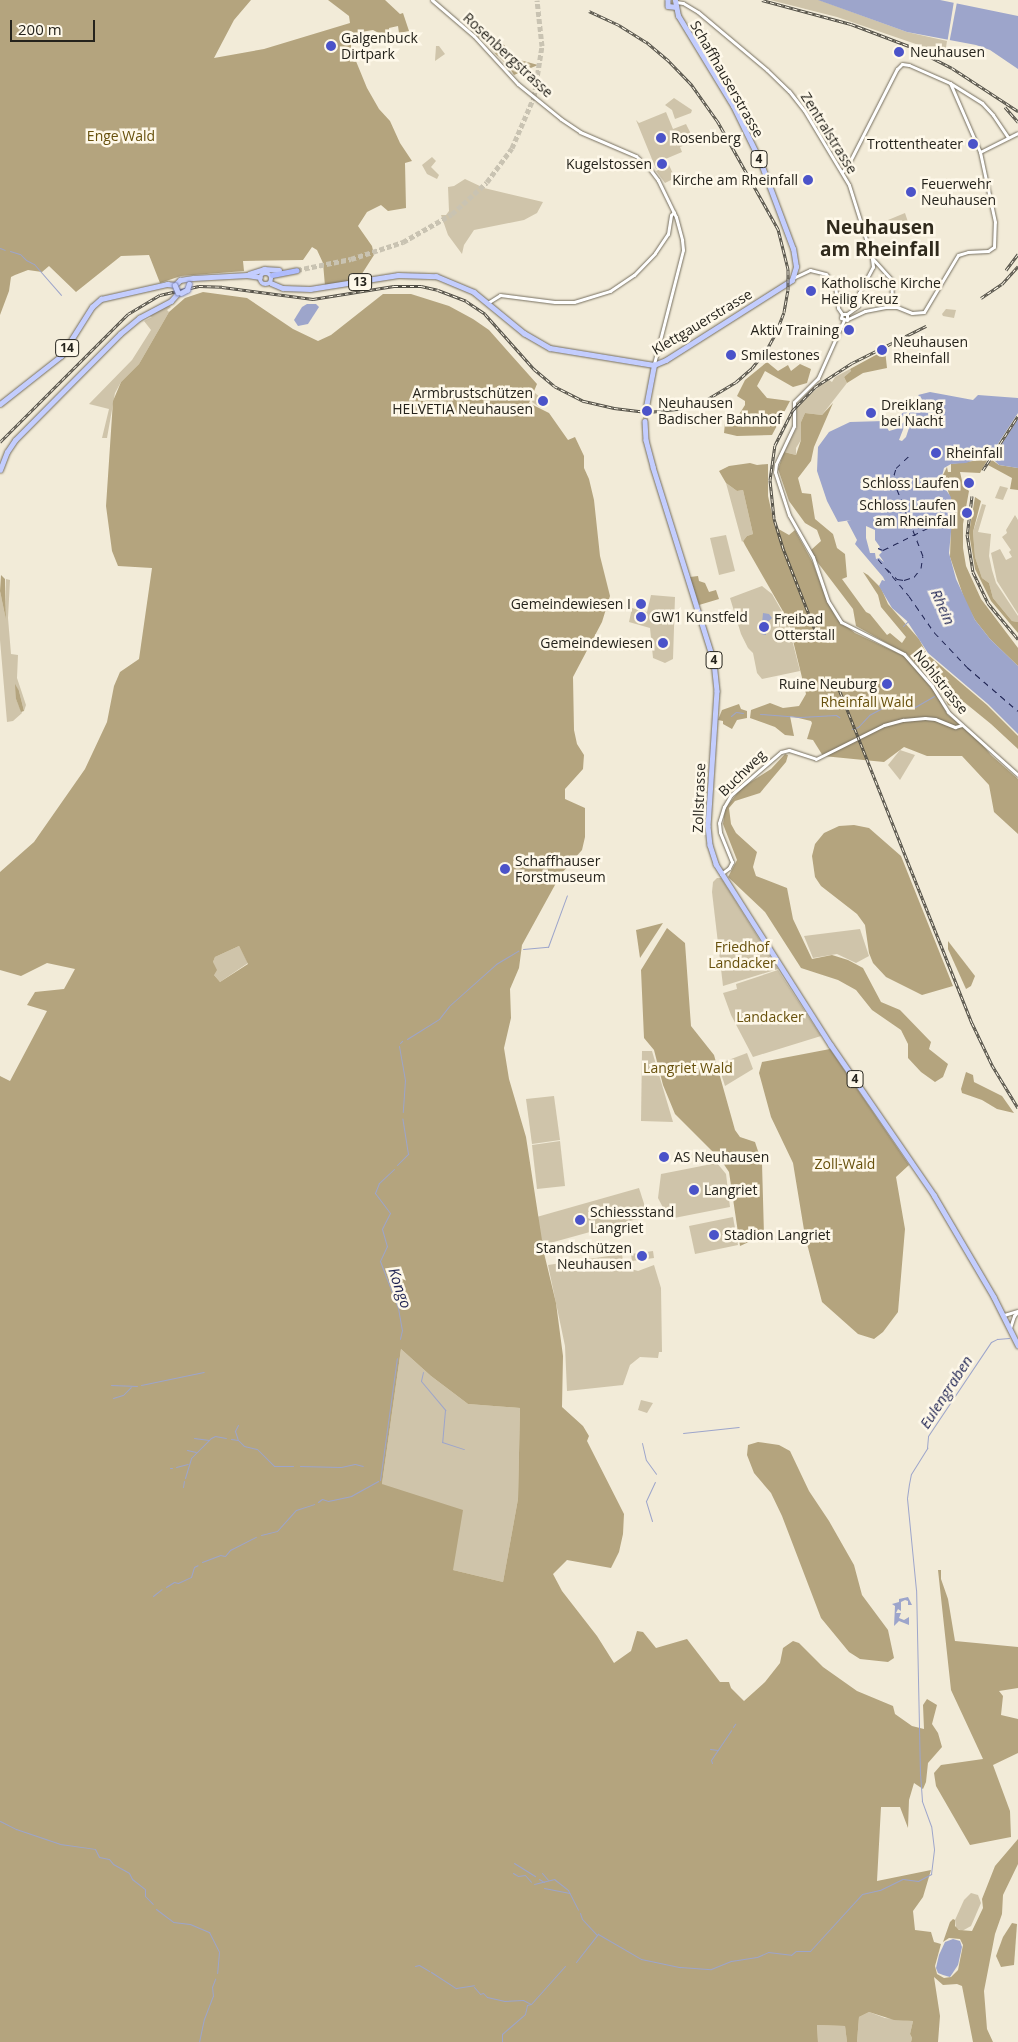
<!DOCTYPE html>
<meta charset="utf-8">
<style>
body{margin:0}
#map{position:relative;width:1018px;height:2042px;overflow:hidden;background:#f2ebd8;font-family:"Open Sans",sans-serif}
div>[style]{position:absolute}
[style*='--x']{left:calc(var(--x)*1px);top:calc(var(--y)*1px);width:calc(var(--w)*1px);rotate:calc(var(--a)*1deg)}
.green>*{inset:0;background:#cfc4aa}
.forest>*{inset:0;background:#b4a47e}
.water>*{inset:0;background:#9da5cb}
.pier>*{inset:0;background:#f2ebd8}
.stream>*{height:1px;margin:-0.5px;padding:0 0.5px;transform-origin:0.5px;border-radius:0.5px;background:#9da5cb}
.ferry>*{height:1px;margin-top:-0.5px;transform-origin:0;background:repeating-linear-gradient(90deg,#1e2352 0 6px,transparent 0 11px)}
.primary-tunnel>*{height:4.5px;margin-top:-2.25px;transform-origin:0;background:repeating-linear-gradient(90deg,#c9c3b2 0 4.5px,transparent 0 6.5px)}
.trunk-tunnel>*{height:5px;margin-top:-2.5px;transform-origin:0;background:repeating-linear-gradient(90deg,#c9c3b2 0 5px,transparent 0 7.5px)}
.roads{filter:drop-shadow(0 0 1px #766f5f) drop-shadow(0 0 1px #766f5f)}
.tertiary>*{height:3px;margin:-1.5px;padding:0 1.5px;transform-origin:1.5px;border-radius:1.5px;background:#fff}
.primary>*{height:4.5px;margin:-2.25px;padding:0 2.25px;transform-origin:2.25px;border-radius:2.25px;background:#c3cdfe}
.primary>.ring{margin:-2.25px;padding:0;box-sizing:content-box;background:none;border:4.5px solid #c3cdfe;border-radius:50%}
.trunk>*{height:5px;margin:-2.5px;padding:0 2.5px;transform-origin:2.5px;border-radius:2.5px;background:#afbcfe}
.rail>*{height:3px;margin-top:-1.5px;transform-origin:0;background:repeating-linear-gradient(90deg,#fef8e9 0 4px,#524f46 0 8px);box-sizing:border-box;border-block:1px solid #524f46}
.bridges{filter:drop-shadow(0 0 1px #727baf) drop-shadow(0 0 1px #727baf)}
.primary-bridge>*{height:4.5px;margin:-2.25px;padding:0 2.25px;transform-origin:2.25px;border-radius:2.25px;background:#c3cdfe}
.dots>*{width:14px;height:14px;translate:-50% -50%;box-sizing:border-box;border:2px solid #fef8e9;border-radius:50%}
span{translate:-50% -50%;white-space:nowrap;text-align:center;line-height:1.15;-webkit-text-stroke:5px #fef8e9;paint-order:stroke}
.shield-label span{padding:1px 4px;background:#fef8e9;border:1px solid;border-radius:4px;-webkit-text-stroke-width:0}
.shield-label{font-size:12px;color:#25231c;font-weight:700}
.poi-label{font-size:14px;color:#25231c}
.left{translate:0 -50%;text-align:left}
.right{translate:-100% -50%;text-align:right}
.street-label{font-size:14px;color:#25231c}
.park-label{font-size:14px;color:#67500c}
.water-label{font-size:15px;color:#1e2352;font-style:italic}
.district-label{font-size:19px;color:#302a1c;font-weight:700}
.scale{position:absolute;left:10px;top:20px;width:85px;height:22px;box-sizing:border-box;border:2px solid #25231c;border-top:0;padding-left:6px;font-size:15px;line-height:18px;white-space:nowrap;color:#25231c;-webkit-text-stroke:4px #fef8e9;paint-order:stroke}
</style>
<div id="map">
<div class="green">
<i style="clip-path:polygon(770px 0,819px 0,907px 32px,947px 41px,945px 54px,837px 17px)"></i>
<i style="clip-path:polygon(436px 46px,439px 46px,445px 54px,435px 61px)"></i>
<i style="clip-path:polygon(674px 98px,692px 110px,691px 113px,675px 119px,672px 110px,665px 105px)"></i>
<i style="clip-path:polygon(666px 112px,673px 129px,686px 124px,692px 136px,688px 137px,690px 143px,680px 147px,682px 152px,656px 163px,658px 168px,656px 169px,636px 120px,639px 123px)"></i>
<i style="clip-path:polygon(432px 157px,436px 161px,431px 167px,439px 175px,437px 179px,427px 174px,422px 165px)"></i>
<i style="clip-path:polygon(669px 165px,675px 178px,665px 183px,656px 171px)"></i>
<i style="clip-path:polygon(465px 179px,484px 188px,543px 202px,537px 213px,524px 220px,474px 230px,464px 245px,462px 254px,448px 235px,441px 215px,446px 215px,449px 211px,448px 187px,454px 186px)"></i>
<i style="clip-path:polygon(905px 213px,908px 222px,892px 230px,888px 220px)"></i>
<i style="clip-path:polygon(168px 305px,171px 307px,167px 310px,169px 312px,139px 364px,121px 382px,115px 393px,107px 438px,102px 438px,109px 409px,89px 404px,132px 360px,151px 330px,144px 321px,152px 317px,149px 316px,150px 314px)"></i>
<i style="clip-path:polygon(946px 309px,956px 310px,954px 318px,943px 316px,942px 314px)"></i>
<i style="clip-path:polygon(850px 369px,851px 371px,844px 377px,847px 383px,822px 415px,805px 413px,801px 422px,801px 440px,796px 448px,796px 455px,784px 452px,797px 427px,797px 408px,799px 405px,822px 384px,829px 380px,832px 382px,835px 377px)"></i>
<i style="clip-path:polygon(535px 393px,541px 398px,544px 395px,548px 398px,541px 408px,532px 402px)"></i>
<i style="clip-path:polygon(726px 483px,737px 491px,743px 490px,753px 534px,747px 536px,742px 542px)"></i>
<i style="clip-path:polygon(1000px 486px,1008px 488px,1003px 500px,995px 498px)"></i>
<i style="clip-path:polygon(982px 504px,986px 505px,978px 532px,991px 534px,989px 556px,992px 570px,996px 583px,1018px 616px,1018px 622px,1012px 621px,993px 598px,989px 583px,982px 578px,975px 557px,973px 532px)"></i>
<i style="clip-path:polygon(1015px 515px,1018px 520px,1018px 614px,997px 581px,991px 553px,1000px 549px,1006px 560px,1012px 557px,1009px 552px,1011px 550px,1002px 537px,1007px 533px,1006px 530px)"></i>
<i style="clip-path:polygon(726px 535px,735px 571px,719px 575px,710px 538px)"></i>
<i style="clip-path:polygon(6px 579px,10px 580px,8px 618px,11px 654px,18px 655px,17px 678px,26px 705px,24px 711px,19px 691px,16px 699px,22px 713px,13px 721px,7px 722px,0 640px,0 591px,6px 620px)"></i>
<i style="clip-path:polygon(762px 586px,772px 594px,787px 620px,800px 671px,762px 679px,757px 673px,753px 653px,748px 648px,741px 634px,730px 598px)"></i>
<i style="clip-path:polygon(651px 595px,675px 597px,673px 659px,665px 663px,653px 658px,650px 628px,629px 622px,632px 608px,647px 612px)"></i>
<i style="clip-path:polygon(900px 750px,915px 755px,900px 780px,888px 765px)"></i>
<i style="clip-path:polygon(717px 878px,721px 878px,778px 969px,723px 986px,712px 892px,713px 882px)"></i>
<i style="clip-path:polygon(860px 929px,869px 956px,856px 963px,837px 954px,813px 958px,804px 936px)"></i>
<i style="clip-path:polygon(239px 946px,248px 963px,220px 982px,214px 975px,213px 962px,215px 957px)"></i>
<i style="clip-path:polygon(778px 970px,821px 1036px,753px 1057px,731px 1015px,723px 993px,737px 989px,736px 984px)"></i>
<i style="clip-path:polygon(642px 1051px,652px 1051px,673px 1122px,641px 1121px)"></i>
<i style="clip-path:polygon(747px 1053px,753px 1069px,725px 1086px,718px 1064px)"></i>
<i style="clip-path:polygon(554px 1096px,560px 1140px,532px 1144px,526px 1099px)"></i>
<i style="clip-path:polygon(560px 1141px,565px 1186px,537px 1189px,532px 1145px)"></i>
<i style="clip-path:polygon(717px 1163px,726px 1174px,730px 1207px,669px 1219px,658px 1198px,661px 1174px)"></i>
<i style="clip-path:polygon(639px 1188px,648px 1216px,521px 1251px,512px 1224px)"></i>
<i style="clip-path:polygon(733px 1217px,738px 1245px,695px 1254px,689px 1226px)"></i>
<i style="clip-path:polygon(653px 1251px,654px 1258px,632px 1261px,631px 1254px)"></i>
<i style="clip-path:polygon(622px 1254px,624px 1267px,638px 1271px,654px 1265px,661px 1288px,662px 1352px,659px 1352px,658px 1358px,640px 1357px,630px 1365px,623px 1385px,567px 1391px,565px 1346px,548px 1265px)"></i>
<i style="clip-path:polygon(401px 1349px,431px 1376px,468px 1404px,520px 1408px,518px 1499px,503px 1582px,453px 1570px,382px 1484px)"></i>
<i style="clip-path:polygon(641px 1400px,653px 1403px,647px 1413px,638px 1410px)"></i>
<i style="clip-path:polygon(971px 1893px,978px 1895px,981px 1903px,971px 1926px,962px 1931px,956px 1928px,955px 1920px,964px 1900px)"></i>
<i style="clip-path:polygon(869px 2012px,885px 2018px,913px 2021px,910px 2034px,912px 2038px,911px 2042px,857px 2042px,859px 2017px)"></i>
<i style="clip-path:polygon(817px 2025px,845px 2026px,847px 2042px,818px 2042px)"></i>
</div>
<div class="forest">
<i style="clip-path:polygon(0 0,251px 0,234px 20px,214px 58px,264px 49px,350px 23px,349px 16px,328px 0,385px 0,400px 14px,403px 13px,409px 31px,399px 33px,398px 26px,389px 28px,390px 39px,373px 30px,355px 33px,351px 36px,351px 49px,367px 88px,379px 109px,390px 121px,400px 143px,412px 161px,405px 163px,406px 208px,388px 211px,381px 205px,367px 212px,358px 226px,372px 246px,374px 255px,358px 280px,325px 286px,323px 263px,317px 250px,312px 247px,303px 260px,243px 261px,244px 271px,181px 276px,160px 283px,149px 255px,121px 256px,76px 292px,49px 266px,42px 272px,28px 270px,15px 275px,11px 277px,9px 291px,0 315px)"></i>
<i style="clip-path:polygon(487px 29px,520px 60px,538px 65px,514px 75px,509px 67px,476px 35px)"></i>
<i style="clip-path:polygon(evenodd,203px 292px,247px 298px,293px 329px,318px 341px,331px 335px,383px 294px,411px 294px,449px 306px,473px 319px,489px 330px,537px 384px,529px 403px,549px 413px,568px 440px,575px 437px,584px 456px,584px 468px,589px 479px,594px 500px,600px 556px,610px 596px,602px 622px,573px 677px,574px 730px,577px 744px,584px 755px,583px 769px,565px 789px,565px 799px,585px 808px,585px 837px,582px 850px,561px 874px,522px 945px,519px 968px,510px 989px,511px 1018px,504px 1048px,509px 1079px,526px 1137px,544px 1253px,556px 1303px,563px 1356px,562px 1407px,583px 1426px,589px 1436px,587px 1441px,624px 1514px,623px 1534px,619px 1552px,611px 1568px,567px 1560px,553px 1574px,562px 1591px,597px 1636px,614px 1663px,631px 1651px,637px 1631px,643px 1632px,656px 1648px,687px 1639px,720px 1682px,729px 1682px,731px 1688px,744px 1701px,765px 1682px,780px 1663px,783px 1648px,793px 1641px,799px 1643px,823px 1667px,857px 1691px,893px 1706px,895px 1714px,912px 1726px,924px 1729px,923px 1705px,927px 1699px,937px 1705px,932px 1724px,938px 1733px,942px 1747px,928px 1763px,926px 1782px,923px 1789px,914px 1783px,909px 1800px,908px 1828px,900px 1807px,881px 1807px,877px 1881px,931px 1870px,923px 1897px,913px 1911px,915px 1930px,931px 1932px,934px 1942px,941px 1944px,935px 1966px,937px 1974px,944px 1978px,951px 1977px,958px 1970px,963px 1945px,960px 1939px,949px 1938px,943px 1942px,950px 1922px,953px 1919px,955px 1920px,955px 1926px,959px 1930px,972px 1931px,983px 1908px,982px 1899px,995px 1866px,1018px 1839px,1018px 1864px,1003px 1895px,1002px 1914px,995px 1934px,984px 1991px,987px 2029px,993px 2042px,973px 2042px,962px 1986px,957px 1984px,943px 1985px,934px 1977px,940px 2016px,938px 2042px,911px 2042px,912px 2038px,910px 2034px,913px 2021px,894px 2020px,869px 2012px,859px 2017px,857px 2042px,847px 2042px,845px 2026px,817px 2025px,818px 2042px,0 2042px,0 1076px,10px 1081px,47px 1011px,27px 1005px,35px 992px,64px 989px,75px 969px,47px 963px,21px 976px,0 970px,0 872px,34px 842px,85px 769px,107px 722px,114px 686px,120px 672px,139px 659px,152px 568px,118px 566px,112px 551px,106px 506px,113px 401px,121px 382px,139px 364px,169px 312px,185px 298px,203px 292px,239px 946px,248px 964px,220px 982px,214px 975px,217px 970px,213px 962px,215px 957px,239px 946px,203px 292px,401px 1349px,431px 1376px,468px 1404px,520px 1408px,518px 1499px,503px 1582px,453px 1570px,463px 1510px,382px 1484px,401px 1349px)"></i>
<i style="clip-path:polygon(885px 350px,887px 368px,863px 373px,847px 383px,844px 377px,851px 371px,850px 369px)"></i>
<i style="clip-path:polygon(767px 362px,778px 371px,788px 365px,791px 371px,800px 364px,811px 369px,807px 383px,793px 387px,765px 371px,757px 386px,767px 398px,790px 401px,772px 435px,737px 436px,724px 433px,725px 423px,733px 424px,745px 405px,745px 401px,737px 396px,745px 380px)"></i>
<i style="clip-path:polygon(833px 403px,814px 447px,811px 461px,798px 478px,802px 493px,811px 494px,815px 519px,833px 534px,837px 548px,845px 554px,847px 577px,842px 579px,866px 612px,870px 614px,887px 635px,890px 633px,902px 643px,906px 637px,881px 607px,878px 595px,863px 572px,868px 575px,881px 588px,888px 604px,919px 639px,927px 654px,987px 705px,1018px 736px,1018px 749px,991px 724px,964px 702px,953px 707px,948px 705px,942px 692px,908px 655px,856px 626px,853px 609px,815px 559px,811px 550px,821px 541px,817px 530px,805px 523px,789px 501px,778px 469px,784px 452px,796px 455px,801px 440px,801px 422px,805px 413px,822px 415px)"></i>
<i style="clip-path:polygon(983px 457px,989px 457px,980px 473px,960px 472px,963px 485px,969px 491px,963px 524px,963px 548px,966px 566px,981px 599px,1018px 648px,1018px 666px,990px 639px,975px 620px,965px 601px,950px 557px,951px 525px,952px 517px,956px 516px,943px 475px,947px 467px,948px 472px,951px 472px,951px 464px,980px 460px)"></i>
<i style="clip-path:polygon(992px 460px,999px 465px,1018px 468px,1018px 490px,1010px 489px,1012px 478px,988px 465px)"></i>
<i style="clip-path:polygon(750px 463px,757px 465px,768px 464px,768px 496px,775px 527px,789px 535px,795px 530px,813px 563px,827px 601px,837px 619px,855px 633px,904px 656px,934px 691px,948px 715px,975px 736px,991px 755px,1018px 779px,1018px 834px,994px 812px,989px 785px,962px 756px,927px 756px,904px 747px,884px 762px,823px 756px,813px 740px,807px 739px,812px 723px,811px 721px,790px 716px,794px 736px,785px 735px,775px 727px,750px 718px,751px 710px,770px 703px,783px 708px,799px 706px,806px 694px,788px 620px,745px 545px,743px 541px,747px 536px,753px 534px,743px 490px,737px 491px,726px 483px,719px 471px,729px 466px)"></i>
<i style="clip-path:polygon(975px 497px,981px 501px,973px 532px,975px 557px,982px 578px,989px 583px,993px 598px,1012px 621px,1018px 622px,1018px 633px,991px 601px,975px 569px,969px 533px)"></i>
<i style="clip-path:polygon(1px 575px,5px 579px,6px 620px,0 591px)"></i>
<i style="clip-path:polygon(698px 576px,699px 581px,705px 583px,709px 592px,716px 590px,719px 599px,699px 605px,690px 577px)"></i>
<i style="clip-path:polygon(15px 684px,19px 691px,24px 711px,21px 712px,16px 699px)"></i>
<i style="clip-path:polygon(739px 704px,741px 709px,747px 711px,747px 718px,737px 720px,732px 729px,723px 724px,723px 721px,718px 720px,722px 710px)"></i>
<i style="clip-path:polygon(785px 754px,788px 755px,786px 762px,760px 793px,735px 801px,729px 808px,731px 824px,736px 833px,757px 852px,753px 867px,756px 876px,787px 888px,793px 919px,812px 959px,832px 955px,848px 960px,863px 968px,881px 1002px,900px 1010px,931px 1042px,929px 1049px,948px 1064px,943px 1077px,935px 1082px,921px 1072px,908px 1058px,908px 1044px,901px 1030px,872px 1010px,856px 990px,838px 980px,801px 968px,765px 912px,728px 877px,737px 860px,723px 824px,725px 809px,741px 788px,771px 769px)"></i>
<i style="clip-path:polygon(854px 825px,869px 828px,901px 856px,953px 986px,922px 995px,886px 977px,873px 963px,869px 953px,865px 925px,857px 914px,821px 886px,815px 877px,812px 856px,815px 844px,824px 833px,839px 826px)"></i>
<i style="clip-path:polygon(663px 923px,640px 958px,636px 930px)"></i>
<i style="clip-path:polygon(667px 928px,685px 943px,691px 1026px,714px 1055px,735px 1130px,740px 1137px,755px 1142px,762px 1163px,764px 1235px,740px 1246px,729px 1172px,721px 1160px,675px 1114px,663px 1085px,654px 1050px,644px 1038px,641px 970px)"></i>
<i style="clip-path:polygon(948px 941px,975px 976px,971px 986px,966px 989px,948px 949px)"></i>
<i style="clip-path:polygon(830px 1049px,909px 1165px,896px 1177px,905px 1229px,898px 1312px,883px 1332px,874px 1339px,858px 1334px,822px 1302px,805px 1236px,793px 1163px,771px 1117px,759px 1073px,762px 1062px)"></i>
<i style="clip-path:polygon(966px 1072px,973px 1075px,974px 1082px,1002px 1096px,1014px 1113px,997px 1109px,982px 1100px,962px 1093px,961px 1089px)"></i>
<i style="clip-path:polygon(758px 1442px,779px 1445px,790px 1451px,809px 1491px,829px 1521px,854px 1565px,862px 1595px,888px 1630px,894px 1658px,888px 1662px,860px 1659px,849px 1652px,821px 1618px,782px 1516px,771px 1493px,754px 1473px,747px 1455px,748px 1445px)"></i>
<i style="clip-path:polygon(938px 1570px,941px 1570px,941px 1579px,948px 1599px,955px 1641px,1018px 1647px,1018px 1688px,999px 1691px,1003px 1696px,1001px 1715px,1018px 1719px,1018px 1753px,993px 1765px,1010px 1811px,1011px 1837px,970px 1845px,936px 1786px,934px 1773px,941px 1765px,983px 1759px,951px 1690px)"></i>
<i style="clip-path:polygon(1012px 1923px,1017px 1924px,1014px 1965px,1001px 1967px,996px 1956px,1003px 1937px)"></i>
</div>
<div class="water">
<i style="clip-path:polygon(818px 0,940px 0,1018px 16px,1018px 69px,990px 50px,976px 45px,907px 32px)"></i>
<i style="clip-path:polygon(307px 304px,316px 304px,319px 307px,308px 324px,298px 326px,294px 320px,302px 307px)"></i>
<i style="clip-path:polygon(evenodd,930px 392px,973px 400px,978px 395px,1018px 398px,1018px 468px,999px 465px,991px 457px,985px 456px,966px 463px,951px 464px,944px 468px,942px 476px,946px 490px,951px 497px,951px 506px,947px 512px,950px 509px,953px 511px,949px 553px,956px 579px,975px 620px,990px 639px,1018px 666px,1018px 734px,988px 704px,928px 653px,907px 621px,892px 608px,879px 586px,882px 580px,885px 581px,883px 577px,855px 544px,857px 540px,847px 521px,851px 520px,838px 522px,827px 501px,817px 471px,818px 447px,829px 432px,850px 422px,884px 421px,888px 418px,890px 421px,896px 419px,915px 402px,921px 403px,922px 399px,918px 395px,930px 392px,917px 404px,920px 407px,913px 407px,904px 422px,896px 429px,889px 431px,885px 424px,901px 418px,917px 404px,930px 392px,919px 416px,919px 424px,910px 425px,906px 437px,902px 441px,899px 440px,906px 422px,919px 416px,930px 392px,866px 526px,875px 530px,875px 540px,880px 547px,878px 549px,882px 552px,879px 555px,884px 562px,879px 558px,876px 559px,875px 553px,870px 553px,866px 538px,866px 526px)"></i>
<i style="clip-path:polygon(763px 613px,769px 614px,772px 618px,768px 622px,766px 635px,761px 634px)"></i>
<i style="clip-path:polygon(908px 1597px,912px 1605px,908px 1605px,908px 1601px,905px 1600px,901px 1602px,901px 1611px,898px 1609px,896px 1613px,901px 1613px,899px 1618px,904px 1620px,909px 1617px,909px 1625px,899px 1621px,894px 1626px,895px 1606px,892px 1604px,899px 1602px,899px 1599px)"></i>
<i style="clip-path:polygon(953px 1939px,960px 1941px,962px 1947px,958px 1965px,950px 1977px,943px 1975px,938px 1973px,936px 1968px,939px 1955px,945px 1942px)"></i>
</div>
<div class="pier">
<i style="clip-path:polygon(954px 1px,957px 2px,949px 44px,947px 44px)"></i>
<i style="clip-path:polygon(1018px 413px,1018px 419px,991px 461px,988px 459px)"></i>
</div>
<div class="stream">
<i style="--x:0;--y:248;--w:5;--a:22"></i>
<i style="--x:10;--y:251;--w:10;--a:17"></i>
<i style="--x:20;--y:254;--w:8;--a:45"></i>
<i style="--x:26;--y:260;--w:9;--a:27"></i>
<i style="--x:34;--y:264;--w:41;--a:48.9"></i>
<i style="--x:903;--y:626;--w:7;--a:-45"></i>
<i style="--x:760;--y:714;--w:40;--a:4.3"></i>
<i style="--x:800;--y:717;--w:36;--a:-3"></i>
<i style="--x:836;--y:715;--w:4;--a:34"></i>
<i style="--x:731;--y:716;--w:6;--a:-39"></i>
<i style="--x:736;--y:712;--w:7;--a:8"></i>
<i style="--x:852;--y:729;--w:6;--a:-18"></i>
<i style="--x:858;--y:727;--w:16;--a:-47"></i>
<i style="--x:869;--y:715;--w:17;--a:-28"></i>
<i style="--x:884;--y:707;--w:19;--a:-16"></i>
<i style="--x:902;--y:702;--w:14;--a:21"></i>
<i style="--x:915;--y:707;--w:22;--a:-30"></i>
<i style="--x:523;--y:949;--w:25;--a:-5"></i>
<i style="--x:548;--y:947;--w:55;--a:-69.9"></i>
<i style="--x:407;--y:1039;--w:38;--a:-32"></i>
<i style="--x:439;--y:1019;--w:16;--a:-52"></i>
<i style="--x:449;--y:1006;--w:63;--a:-41.8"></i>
<i style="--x:496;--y:964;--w:26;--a:-31"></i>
<i style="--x:400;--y:1043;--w:3;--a:-45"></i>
<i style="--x:399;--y:1046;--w:35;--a:80"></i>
<i style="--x:405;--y:1080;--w:32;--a:94"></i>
<i style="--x:397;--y:1165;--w:16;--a:-45"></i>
<i style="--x:408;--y:1154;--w:36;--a:-99"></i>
<i style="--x:394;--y:1169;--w:21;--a:137"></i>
<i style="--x:379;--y:1183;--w:11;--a:112"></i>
<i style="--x:375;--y:1193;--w:25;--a:53"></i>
<i style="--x:390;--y:1213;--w:18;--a:117"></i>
<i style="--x:382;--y:1229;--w:18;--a:74"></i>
<i style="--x:387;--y:1246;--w:17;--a:115"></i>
<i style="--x:380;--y:1261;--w:50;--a:69"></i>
<i style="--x:398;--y:1308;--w:22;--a:80"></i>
<i style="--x:402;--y:1330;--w:9;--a:103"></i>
<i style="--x:423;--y:1372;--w:9;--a:103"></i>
<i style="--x:421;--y:1381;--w:38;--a:50"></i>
<i style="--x:445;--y:1410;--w:32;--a:95"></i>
<i style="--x:442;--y:1442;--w:23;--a:18"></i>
<i style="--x:111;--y:1385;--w:26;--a:2"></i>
<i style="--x:141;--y:1385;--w:64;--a:-11.7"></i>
<i style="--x:113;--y:1398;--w:10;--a:-17"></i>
<i style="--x:123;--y:1395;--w:11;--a:-45"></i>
<i style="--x:238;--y:1425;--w:7;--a:117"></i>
<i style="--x:235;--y:1431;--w:9;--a:72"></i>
<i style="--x:238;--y:1440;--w:8;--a:45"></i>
<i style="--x:244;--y:1446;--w:13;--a:13"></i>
<i style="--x:257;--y:1449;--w:24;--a:45"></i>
<i style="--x:274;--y:1466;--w:19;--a:0"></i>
<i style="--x:683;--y:1433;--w:56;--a:-6.1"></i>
<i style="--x:194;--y:1438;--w:15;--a:8"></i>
<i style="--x:231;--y:1439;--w:7;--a:8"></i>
<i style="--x:642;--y:1443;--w:17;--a:77"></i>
<i style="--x:646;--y:1460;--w:17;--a:54"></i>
<i style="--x:187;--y:1450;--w:9;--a:13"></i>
<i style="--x:300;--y:1466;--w:41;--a:1.4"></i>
<i style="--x:341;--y:1467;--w:14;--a:-12"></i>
<i style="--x:355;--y:1464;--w:8;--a:14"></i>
<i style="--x:176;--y:1467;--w:12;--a:-14"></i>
<i style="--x:170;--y:1468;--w:2;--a:0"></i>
<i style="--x:185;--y:1478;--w:21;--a:-73"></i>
<i style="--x:191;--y:1458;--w:28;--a:-45"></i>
<i style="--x:211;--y:1438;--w:4;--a:-27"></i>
<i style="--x:215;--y:1436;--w:11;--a:10"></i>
<i style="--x:380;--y:1480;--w:123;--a:-82.1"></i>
<i style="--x:183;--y:1487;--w:6;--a:-81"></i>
<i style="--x:318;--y:1502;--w:5;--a:-37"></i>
<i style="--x:322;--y:1499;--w:6;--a:18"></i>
<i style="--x:328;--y:1501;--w:24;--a:-12"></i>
<i style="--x:351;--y:1496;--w:31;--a:-29"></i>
<i style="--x:652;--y:1521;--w:21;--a:-107"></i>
<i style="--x:646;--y:1501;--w:21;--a:-65"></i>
<i style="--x:261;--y:1535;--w:16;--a:-14"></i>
<i style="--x:277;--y:1531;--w:28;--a:-48"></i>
<i style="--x:296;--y:1510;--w:19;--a:-18"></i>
<i style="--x:202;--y:1562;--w:19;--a:-21"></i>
<i style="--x:220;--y:1555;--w:5;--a:11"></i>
<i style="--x:225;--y:1556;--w:8;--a:-50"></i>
<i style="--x:230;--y:1550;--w:29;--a:-27"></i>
<i style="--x:166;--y:1587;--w:9;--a:-32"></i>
<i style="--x:174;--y:1582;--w:4;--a:14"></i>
<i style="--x:178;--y:1583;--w:14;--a:-25"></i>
<i style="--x:191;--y:1577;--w:10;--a:-73"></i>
<i style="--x:194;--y:1567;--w:4;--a:-27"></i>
<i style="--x:153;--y:1596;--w:11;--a:-38"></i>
<i style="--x:733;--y:1727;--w:4;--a:-56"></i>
<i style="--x:710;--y:1749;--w:8;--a:7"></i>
<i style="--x:712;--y:1763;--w:3;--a:-108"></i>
<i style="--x:711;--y:1760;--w:36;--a:-56"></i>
<i style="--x:0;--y:1821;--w:18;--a:27"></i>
<i style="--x:16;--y:1829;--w:46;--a:18.8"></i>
<i style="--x:60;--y:1844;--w:35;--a:8"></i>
<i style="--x:95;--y:1849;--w:9;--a:63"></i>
<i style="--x:99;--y:1857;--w:10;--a:11"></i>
<i style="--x:109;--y:1859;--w:6;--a:51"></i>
<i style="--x:113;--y:1864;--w:18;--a:29"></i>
<i style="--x:129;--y:1873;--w:7;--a:63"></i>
<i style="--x:132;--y:1879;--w:16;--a:38"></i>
<i style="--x:145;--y:1889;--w:7;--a:90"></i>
<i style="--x:145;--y:1896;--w:11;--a:45"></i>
<i style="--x:514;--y:1863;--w:25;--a:32"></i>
<i style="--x:513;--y:1873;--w:6;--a:31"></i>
<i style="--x:518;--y:1876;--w:7;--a:-8"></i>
<i style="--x:525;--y:1875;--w:9;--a:49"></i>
<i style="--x:542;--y:1873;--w:9;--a:49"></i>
<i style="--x:539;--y:1879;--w:6;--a:31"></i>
<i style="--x:534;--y:1884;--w:21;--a:-14"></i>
<i style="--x:554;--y:1879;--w:18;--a:38"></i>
<i style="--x:568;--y:1890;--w:22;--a:63"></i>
<i style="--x:544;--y:1888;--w:26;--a:11"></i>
<i style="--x:156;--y:1909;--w:21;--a:37"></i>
<i style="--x:173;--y:1922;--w:17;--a:7"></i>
<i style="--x:190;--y:1924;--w:21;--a:23"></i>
<i style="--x:209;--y:1932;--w:22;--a:63"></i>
<i style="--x:219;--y:1952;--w:21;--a:95"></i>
<i style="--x:580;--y:1913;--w:6;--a:72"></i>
<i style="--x:582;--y:1919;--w:22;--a:47"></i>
<i style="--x:576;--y:1962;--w:36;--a:-52"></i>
<i style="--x:598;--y:1934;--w:50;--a:30.2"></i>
<i style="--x:641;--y:1959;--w:40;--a:12"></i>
<i style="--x:680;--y:1967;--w:31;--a:4"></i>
<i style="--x:711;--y:1969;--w:22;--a:-22"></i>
<i style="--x:731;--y:1961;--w:26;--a:-9"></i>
<i style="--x:757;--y:1957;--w:12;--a:-24"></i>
<i style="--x:768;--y:1952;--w:23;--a:7"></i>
<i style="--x:791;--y:1955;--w:6;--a:-39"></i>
<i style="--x:796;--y:1951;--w:14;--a:0"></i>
<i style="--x:810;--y:1951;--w:77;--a:-47.6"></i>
<i style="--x:862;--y:1894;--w:18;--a:-13"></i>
<i style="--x:880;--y:1890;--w:25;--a:-26"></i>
<i style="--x:903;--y:1879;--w:15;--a:8"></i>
<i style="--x:918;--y:1881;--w:15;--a:-28"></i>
<i style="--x:931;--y:1874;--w:25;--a:-83"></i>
<i style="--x:934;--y:1849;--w:23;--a:-97"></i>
<i style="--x:931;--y:1826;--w:27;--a:-110"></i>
<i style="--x:922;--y:1801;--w:26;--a:-94"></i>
<i style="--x:920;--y:1775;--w:185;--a:-91.2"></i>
<i style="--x:916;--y:1590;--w:92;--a:-95.6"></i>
<i style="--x:907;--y:1498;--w:14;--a:-82"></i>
<i style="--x:909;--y:1484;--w:10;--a:-79"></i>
<i style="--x:911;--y:1474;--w:31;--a:-58"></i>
<i style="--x:927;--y:1448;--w:12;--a:-85"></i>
<i style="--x:928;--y:1436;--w:113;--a:-56.2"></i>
<i style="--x:991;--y:1342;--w:7;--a:-27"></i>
<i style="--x:997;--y:1339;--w:12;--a:-5"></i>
<i style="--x:415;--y:1966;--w:4;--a:-14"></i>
<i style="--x:419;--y:1965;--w:12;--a:31"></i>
<i style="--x:431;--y:1972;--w:30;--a:33"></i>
<i style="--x:456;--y:1988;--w:18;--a:-9"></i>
<i style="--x:474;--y:1987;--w:9;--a:49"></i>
<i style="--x:480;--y:1994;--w:3;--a:-18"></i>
<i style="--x:483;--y:1993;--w:6;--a:45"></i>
<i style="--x:487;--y:1997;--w:17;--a:13"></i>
<i style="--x:504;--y:2001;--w:19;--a:-3"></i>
<i style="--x:523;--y:2000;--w:9;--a:27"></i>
<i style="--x:199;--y:2042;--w:24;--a:-78"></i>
<i style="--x:204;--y:2019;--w:25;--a:-69"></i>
<i style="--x:213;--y:1996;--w:9;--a:-96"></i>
<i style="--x:212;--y:1987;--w:9;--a:-69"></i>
<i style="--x:497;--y:2042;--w:5;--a:0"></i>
<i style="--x:502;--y:2042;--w:8;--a:-90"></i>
<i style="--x:502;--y:2034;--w:30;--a:-41"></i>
<i style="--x:525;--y:2014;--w:9;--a:-77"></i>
<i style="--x:527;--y:2005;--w:4;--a:-14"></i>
<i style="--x:531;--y:2004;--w:51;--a:-48.2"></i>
</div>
<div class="ferry">
<i style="--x:878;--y:548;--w:5;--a:22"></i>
<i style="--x:883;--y:550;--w:70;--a:-26.2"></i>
<i style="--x:946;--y:519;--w:9;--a:-58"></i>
<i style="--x:878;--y:559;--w:48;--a:50"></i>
<i style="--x:909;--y:596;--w:44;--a:55.2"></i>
<i style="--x:934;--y:632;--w:48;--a:46.7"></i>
<i style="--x:967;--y:667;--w:67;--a:40.8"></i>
<i style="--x:887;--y:569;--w:14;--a:45"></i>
<i style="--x:897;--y:579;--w:7;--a:8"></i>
<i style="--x:904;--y:580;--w:10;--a:-17"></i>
<i style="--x:914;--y:577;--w:11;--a:-52"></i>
<i style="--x:921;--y:568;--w:12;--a:-81"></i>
<i style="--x:923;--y:556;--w:77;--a:-111.3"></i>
<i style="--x:895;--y:484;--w:9;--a:-96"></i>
<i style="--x:894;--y:475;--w:7;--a:-74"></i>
<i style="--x:896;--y:468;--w:21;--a:-43"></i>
</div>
<div class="primary-tunnel">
<i style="--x:645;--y:421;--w:14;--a:-86"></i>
</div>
<div class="trunk-tunnel">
<i style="--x:297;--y:270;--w:55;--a:-11.5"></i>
<i style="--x:351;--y:259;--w:55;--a:-18.1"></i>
<i style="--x:403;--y:242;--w:56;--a:-29.7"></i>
<i style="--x:452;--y:214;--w:47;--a:-42.4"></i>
<i style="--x:487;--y:182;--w:42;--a:-53.7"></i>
<i style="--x:512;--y:148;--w:56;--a:-66.7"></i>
<i style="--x:534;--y:97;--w:52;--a:-81.1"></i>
<i style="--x:542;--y:46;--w:46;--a:-96.2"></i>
</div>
<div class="roads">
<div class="tertiary">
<i style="--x:432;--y:0;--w:55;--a:40.6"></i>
<i style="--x:474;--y:36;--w:65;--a:47.5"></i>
<i style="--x:518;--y:84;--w:55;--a:39.1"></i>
<i style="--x:561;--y:119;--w:23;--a:34"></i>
<i style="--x:580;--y:132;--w:61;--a:23.2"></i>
<i style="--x:636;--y:156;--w:18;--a:43"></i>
<i style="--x:649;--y:168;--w:15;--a:53"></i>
<i style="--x:658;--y:180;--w:41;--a:64.1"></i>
<i style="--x:676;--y:217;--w:24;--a:75"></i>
<i style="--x:682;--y:240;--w:10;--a:84"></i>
<i style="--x:683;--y:250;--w:118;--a:104.3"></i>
<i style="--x:676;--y:2;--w:7;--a:8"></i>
<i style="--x:683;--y:3;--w:17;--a:31"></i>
<i style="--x:698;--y:12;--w:90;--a:40"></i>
<i style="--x:767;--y:70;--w:30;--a:44"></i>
<i style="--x:789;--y:91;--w:24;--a:52"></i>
<i style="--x:804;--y:110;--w:87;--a:59"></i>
<i style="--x:849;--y:185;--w:77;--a:72.5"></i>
<i style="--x:872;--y:258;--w:28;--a:48"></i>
<i style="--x:891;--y:279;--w:21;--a:87"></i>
<i style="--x:892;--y:300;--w:9;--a:131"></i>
<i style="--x:980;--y:152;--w:42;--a:-26.6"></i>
<i style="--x:842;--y:172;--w:9;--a:-49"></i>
<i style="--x:848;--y:165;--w:108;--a:-63"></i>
<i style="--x:897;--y:69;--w:7;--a:-45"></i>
<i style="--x:902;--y:64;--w:7;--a:8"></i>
<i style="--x:909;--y:65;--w:45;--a:23.7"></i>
<i style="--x:950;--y:83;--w:38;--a:32"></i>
<i style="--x:982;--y:103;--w:16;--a:47"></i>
<i style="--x:993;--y:115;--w:27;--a:56"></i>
<i style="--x:793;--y:278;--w:19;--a:-25"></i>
<i style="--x:810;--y:270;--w:16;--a:14"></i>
<i style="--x:826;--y:274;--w:15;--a:53"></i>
<i style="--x:835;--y:286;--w:22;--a:82"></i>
<i style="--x:838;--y:308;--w:7;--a:56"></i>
<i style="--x:842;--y:314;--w:4;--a:104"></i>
<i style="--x:841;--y:318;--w:6;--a:18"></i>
<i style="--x:847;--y:320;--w:6;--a:-90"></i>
<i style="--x:847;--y:314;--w:5;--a:180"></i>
<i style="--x:489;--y:302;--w:13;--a:-32"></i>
<i style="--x:500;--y:295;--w:55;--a:7.3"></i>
<i style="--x:555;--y:302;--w:19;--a:0"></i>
<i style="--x:574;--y:302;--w:38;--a:-17"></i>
<i style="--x:610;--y:291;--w:29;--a:-34"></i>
<i style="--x:634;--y:275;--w:30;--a:-46"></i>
<i style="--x:655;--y:253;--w:23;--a:-56"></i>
<i style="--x:668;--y:234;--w:19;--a:-81"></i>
<i style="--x:671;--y:215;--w:4;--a:-45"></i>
<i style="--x:858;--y:306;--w:13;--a:-86"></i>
<i style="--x:859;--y:293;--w:30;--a:-62"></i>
<i style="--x:873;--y:267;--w:8;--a:-97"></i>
<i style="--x:847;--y:314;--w:14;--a:-36"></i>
<i style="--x:848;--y:319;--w:19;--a:-25"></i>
<i style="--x:865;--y:311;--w:21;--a:-11"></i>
<i style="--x:886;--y:307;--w:11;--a:0"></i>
<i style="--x:897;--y:307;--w:16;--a:22"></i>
<i style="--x:912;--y:313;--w:12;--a:-5"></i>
<i style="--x:924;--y:312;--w:66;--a:-59.2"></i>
<i style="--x:958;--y:255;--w:10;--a:-17"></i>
<i style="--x:968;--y:252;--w:20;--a:-3"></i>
<i style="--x:988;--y:251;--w:7;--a:-34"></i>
<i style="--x:994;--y:247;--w:25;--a:-88"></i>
<i style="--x:995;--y:222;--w:72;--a:-102.1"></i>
<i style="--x:980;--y:152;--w:75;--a:-113.5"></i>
<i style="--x:844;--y:320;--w:64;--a:114.1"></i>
<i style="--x:818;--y:378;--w:34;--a:135"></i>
<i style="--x:794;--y:402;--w:24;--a:90"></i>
<i style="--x:794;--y:426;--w:42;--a:115.3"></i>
<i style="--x:776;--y:464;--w:8;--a:97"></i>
<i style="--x:775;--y:472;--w:45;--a:72"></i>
<i style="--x:789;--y:515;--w:48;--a:60.3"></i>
<i style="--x:813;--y:557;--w:46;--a:71.2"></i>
<i style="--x:828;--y:601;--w:25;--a:58"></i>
<i style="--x:841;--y:622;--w:71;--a:26.9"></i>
<i style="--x:904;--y:654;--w:43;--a:48.8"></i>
<i style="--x:932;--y:686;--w:31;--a:58"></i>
<i style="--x:948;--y:712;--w:94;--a:42"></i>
<i style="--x:721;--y:874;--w:10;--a:-37"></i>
<i style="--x:729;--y:868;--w:7;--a:-63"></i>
<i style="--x:732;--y:862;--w:32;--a:-112"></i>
<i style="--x:720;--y:832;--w:9;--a:-96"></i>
<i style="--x:719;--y:823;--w:17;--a:-73"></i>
<i style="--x:724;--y:807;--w:14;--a:-60"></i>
<i style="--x:731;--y:795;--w:66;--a:-40.7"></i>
<i style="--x:781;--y:752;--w:8;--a:-14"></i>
<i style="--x:789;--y:750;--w:28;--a:18"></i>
<i style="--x:816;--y:759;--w:76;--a:-26.6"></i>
<i style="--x:884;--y:725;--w:20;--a:-15"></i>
<i style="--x:903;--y:720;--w:22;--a:-5"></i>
<i style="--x:925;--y:718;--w:10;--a:6"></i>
<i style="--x:935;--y:719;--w:22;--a:22"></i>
<i style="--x:955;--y:727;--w:7;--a:-16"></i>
<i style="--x:1004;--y:1315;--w:14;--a:-17"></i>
<i style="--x:1010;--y:1328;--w:13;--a:-72"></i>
<i style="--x:1014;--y:1316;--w:6;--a:-51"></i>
</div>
<div class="primary">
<i style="--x:668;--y:0;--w:6;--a:90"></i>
<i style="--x:668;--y:6;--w:8;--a:7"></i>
<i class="ring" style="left:260px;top:273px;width:7.5px;height:7.5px"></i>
<i style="--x:249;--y:274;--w:16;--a:-18"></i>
<i style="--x:264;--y:269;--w:15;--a:4"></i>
<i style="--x:271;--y:283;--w:13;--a:23"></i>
<i style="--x:283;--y:288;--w:27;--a:2"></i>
<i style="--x:310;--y:289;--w:89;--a:-9"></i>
<i style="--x:398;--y:275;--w:38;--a:2"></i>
<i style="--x:436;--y:276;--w:41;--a:22.8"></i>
<i style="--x:474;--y:292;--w:65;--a:39.4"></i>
<i style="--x:524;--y:333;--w:30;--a:30"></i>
<i style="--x:550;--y:348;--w:105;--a:9.3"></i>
<i style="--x:654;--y:365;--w:13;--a:-23"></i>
<i style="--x:666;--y:360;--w:149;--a:-32.4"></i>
<i style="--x:792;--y:280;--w:14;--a:-73"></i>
<i style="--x:796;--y:267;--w:18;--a:-99"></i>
<i style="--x:793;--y:249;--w:94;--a:-110.6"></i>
<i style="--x:760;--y:161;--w:61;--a:-116.1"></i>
<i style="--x:733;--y:106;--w:105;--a:-121.4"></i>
<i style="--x:678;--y:16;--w:16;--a:-101"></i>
<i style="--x:0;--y:404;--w:78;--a:-38.2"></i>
<i style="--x:61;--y:356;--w:58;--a:-57.7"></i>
<i style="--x:92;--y:307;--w:12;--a:-42"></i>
<i style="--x:101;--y:299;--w:68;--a:-12.8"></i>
<i style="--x:167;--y:284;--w:8;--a:7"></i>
<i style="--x:175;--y:285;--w:7;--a:-45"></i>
<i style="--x:180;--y:280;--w:13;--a:-9"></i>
<i style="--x:193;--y:278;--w:54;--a:-3.2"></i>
<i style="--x:247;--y:275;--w:13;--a:9"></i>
<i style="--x:646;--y:407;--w:43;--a:-79.2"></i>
<i style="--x:645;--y:421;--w:19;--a:87"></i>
<i style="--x:646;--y:440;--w:28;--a:75"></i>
<i style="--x:653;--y:467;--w:204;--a:72.6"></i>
<i style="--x:714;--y:662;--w:29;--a:84"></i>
<i style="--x:717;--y:691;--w:135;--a:93.8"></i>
<i style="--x:708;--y:826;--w:19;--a:84"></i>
<i style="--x:710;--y:845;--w:20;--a:72"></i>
<i style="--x:716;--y:864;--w:214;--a:57.6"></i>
<i style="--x:831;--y:1045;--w:182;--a:55.5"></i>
<i style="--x:934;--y:1195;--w:118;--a:59.5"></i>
<i style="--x:994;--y:1297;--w:54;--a:63.4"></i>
<i style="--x:0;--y:470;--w:19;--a:-69"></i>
<i style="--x:7;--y:452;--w:14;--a:-56"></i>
<i style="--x:15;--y:440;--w:149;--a:-45.3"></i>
<i style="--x:120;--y:334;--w:25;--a:-40"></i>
<i style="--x:139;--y:318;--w:36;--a:-28"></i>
<i style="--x:171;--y:301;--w:12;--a:-48"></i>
</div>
<div class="trunk">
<i style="--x:272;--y:275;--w:25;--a:-11"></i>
</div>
</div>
<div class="rail">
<i style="--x:762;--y:0;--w:92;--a:15.1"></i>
<i style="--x:851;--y:24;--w:62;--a:20.8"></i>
<i style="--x:909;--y:46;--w:48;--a:27.1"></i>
<i style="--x:952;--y:68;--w:79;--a:33.1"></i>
<i style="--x:1005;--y:107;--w:20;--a:49"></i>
<i style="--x:1006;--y:270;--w:20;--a:-53"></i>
<i style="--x:981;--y:298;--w:25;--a:-34"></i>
<i style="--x:1002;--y:284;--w:24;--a:-48"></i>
<i style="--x:0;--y:442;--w:181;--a:-45"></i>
<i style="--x:128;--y:314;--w:37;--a:-31"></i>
<i style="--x:160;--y:295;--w:40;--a:-13"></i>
<i style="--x:199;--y:286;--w:23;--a:2"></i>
<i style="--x:222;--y:287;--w:92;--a:7.5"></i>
<i style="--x:313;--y:299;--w:82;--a:-9.1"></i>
<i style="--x:394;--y:286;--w:27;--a:0"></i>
<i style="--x:421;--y:286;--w:17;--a:13"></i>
<i style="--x:438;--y:290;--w:30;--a:21"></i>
<i style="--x:466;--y:301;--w:23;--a:34"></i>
<i style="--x:485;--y:314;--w:74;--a:48.3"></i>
<i style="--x:534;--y:369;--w:26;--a:40"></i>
<i style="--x:554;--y:386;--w:34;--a:27"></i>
<i style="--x:584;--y:401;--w:31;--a:13"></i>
<i style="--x:614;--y:408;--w:35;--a:7"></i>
<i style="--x:649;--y:412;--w:30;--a:-6"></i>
<i style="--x:679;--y:409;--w:28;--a:-18"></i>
<i style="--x:706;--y:400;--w:35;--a:-31"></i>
<i style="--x:736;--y:382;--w:21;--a:-41"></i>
<i style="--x:752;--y:368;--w:22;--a:-51"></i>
<i style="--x:766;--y:351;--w:21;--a:-61"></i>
<i style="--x:776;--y:333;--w:22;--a:-69"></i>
<i style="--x:784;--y:312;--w:22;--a:-80"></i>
<i style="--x:788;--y:290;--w:21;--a:-90"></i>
<i style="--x:788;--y:269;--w:41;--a:-104"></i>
<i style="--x:778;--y:229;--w:123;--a:-119.3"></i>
<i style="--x:718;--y:122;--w:47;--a:-125.4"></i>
<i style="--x:691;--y:84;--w:32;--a:-134"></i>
<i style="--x:669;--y:61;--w:30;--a:-140"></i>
<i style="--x:646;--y:42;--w:32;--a:-148"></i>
<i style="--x:619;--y:25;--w:33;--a:-155"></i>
<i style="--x:983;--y:470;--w:64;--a:-57.1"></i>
<i style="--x:972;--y:496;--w:38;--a:97"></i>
<i style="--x:967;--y:534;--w:38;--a:81"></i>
<i style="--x:973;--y:572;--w:34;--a:64"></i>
<i style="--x:988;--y:603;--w:47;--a:50.2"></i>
<i style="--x:819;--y:640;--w:99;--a:-111.4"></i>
<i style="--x:783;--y:548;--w:31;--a:-107"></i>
<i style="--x:774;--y:518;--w:38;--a:-96"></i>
<i style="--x:770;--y:480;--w:35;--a:-82"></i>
<i style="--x:775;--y:445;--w:38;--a:-63"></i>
<i style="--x:792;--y:411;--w:33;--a:-46"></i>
<i style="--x:815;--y:387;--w:44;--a:-33"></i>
<i style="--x:852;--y:363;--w:83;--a:-26.6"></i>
<i style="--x:837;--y:684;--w:365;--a:68.3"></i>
<i style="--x:972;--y:1023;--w:47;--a:64.5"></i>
<i style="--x:992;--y:1065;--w:50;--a:58.8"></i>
</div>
<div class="bridges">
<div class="primary-bridge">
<i style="--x:175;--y:285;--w:8;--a:67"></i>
<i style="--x:181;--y:293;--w:7;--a:-27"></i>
<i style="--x:187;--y:290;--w:6;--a:-72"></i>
</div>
</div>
<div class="dots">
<i style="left:331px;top:46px;background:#4b53c9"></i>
<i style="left:899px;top:52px;background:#4b53c9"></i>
<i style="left:661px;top:138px;background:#4b53c9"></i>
<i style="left:973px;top:144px;background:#4b53c9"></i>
<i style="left:662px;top:164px;background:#4b53c9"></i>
<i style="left:808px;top:180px;background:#4b53c9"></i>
<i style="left:911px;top:192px;background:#4b53c9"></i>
<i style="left:811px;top:291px;background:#4b53c9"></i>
<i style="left:849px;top:330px;background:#4b53c9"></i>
<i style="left:882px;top:350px;background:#4b53c9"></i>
<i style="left:731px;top:355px;background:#4b53c9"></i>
<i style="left:543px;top:401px;background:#4b53c9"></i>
<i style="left:647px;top:411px;background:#4b53c9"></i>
<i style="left:871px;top:413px;background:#4b53c9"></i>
<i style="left:936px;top:453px;background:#4b53c9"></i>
<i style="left:969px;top:483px;background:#4b53c9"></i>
<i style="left:967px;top:513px;background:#4b53c9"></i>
<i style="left:641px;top:604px;background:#4b53c9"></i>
<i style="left:641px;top:617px;background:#4b53c9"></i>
<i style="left:764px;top:627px;background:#4b53c9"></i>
<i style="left:663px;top:643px;background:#4b53c9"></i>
<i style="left:887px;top:684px;background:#4b53c9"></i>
<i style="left:505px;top:869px;background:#4b53c9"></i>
<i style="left:664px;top:1157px;background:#4b53c9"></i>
<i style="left:694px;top:1190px;background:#4b53c9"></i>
<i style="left:580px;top:1220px;background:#4b53c9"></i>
<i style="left:714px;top:1235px;background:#4b53c9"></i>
<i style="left:642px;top:1256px;background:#4b53c9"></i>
</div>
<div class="shield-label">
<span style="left:759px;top:159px">4</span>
<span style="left:360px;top:282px">13</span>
<span style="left:67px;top:348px">14</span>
<span style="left:714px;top:660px">4</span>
<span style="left:855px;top:1079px">4</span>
</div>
<div class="poi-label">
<span class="left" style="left:341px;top:46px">Galgenbuck<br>Dirtpark</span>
<span class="left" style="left:910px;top:52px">Neuhausen</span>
<span class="left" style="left:671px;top:138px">Rosenberg</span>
<span class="right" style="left:963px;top:144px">Trottentheater</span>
<span class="right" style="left:652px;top:164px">Kugelstossen</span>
<span class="right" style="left:798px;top:180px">Kirche am Rheinfall</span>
<span class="left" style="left:921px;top:192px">Feuerwehr<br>Neuhausen</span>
<span class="left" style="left:821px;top:291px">Katholische Kirche<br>Heilig Kreuz</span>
<span class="right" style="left:839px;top:330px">Aktiv Training</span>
<span class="left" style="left:893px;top:350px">Neuhausen<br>Rheinfall</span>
<span class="left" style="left:741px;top:355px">Smilestones</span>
<span class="right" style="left:533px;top:401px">Armbrustschützen<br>HELVETIA Neuhausen</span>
<span class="left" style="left:658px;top:411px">Neuhausen<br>Badischer Bahnhof</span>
<span class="left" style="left:881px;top:413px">Dreiklang<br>bei Nacht</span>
<span class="left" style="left:946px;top:453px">Rheinfall</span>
<span class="right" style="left:959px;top:483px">Schloss Laufen</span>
<span class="right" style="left:956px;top:513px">Schloss Laufen<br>am Rheinfall</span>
<span class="right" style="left:631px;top:604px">Gemeindewiesen I</span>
<span class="left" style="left:651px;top:617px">GW1 Kunstfeld</span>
<span class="left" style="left:774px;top:627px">Freibad<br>Otterstall</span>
<span class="right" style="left:653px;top:643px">Gemeindewiesen</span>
<span class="right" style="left:877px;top:684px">Ruine Neuburg</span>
<span class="left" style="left:515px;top:869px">Schaffhauser<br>Forstmuseum</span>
<span class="left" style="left:674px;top:1157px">AS Neuhausen</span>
<span class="left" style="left:704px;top:1190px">Langriet</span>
<span class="left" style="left:590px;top:1220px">Schiessstand<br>Langriet</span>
<span class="left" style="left:724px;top:1235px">Stadion Langriet</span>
<span class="right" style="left:632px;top:1256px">Standschützen<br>Neuhausen</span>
</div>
<div class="street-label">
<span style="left:508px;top:55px;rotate:43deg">Rosenbergstrasse</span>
<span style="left:727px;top:79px;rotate:60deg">Schaffhauserstrasse</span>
<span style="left:829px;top:133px;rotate:58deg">Zentralstrasse</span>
<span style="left:702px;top:322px;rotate:-31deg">Klettgauerstrasse</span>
<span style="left:941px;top:682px;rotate:51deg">Nohlstrasse</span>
<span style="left:742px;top:773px;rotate:-44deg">Buchweg</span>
<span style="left:699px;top:798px;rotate:-88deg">Zollstrasse</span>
</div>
<div class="park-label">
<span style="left:121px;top:136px">Enge Wald</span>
<span style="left:867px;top:702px">Rheinfall Wald</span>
<span style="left:742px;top:955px">Friedhof<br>Landacker</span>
<span style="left:770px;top:1017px">Landacker</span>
<span style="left:688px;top:1068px">Langriet Wald</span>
<span style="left:845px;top:1164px">Zoll-Wald</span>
</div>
<div class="water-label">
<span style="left:943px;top:607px;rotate:66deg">Rhein</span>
<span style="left:400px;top:1288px;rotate:71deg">Kongo</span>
<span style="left:946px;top:1392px;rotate:-57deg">Eulengraben</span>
</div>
<div class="district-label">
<span style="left:880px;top:239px">Neuhausen<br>am Rheinfall</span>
</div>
<div class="scale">200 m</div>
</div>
